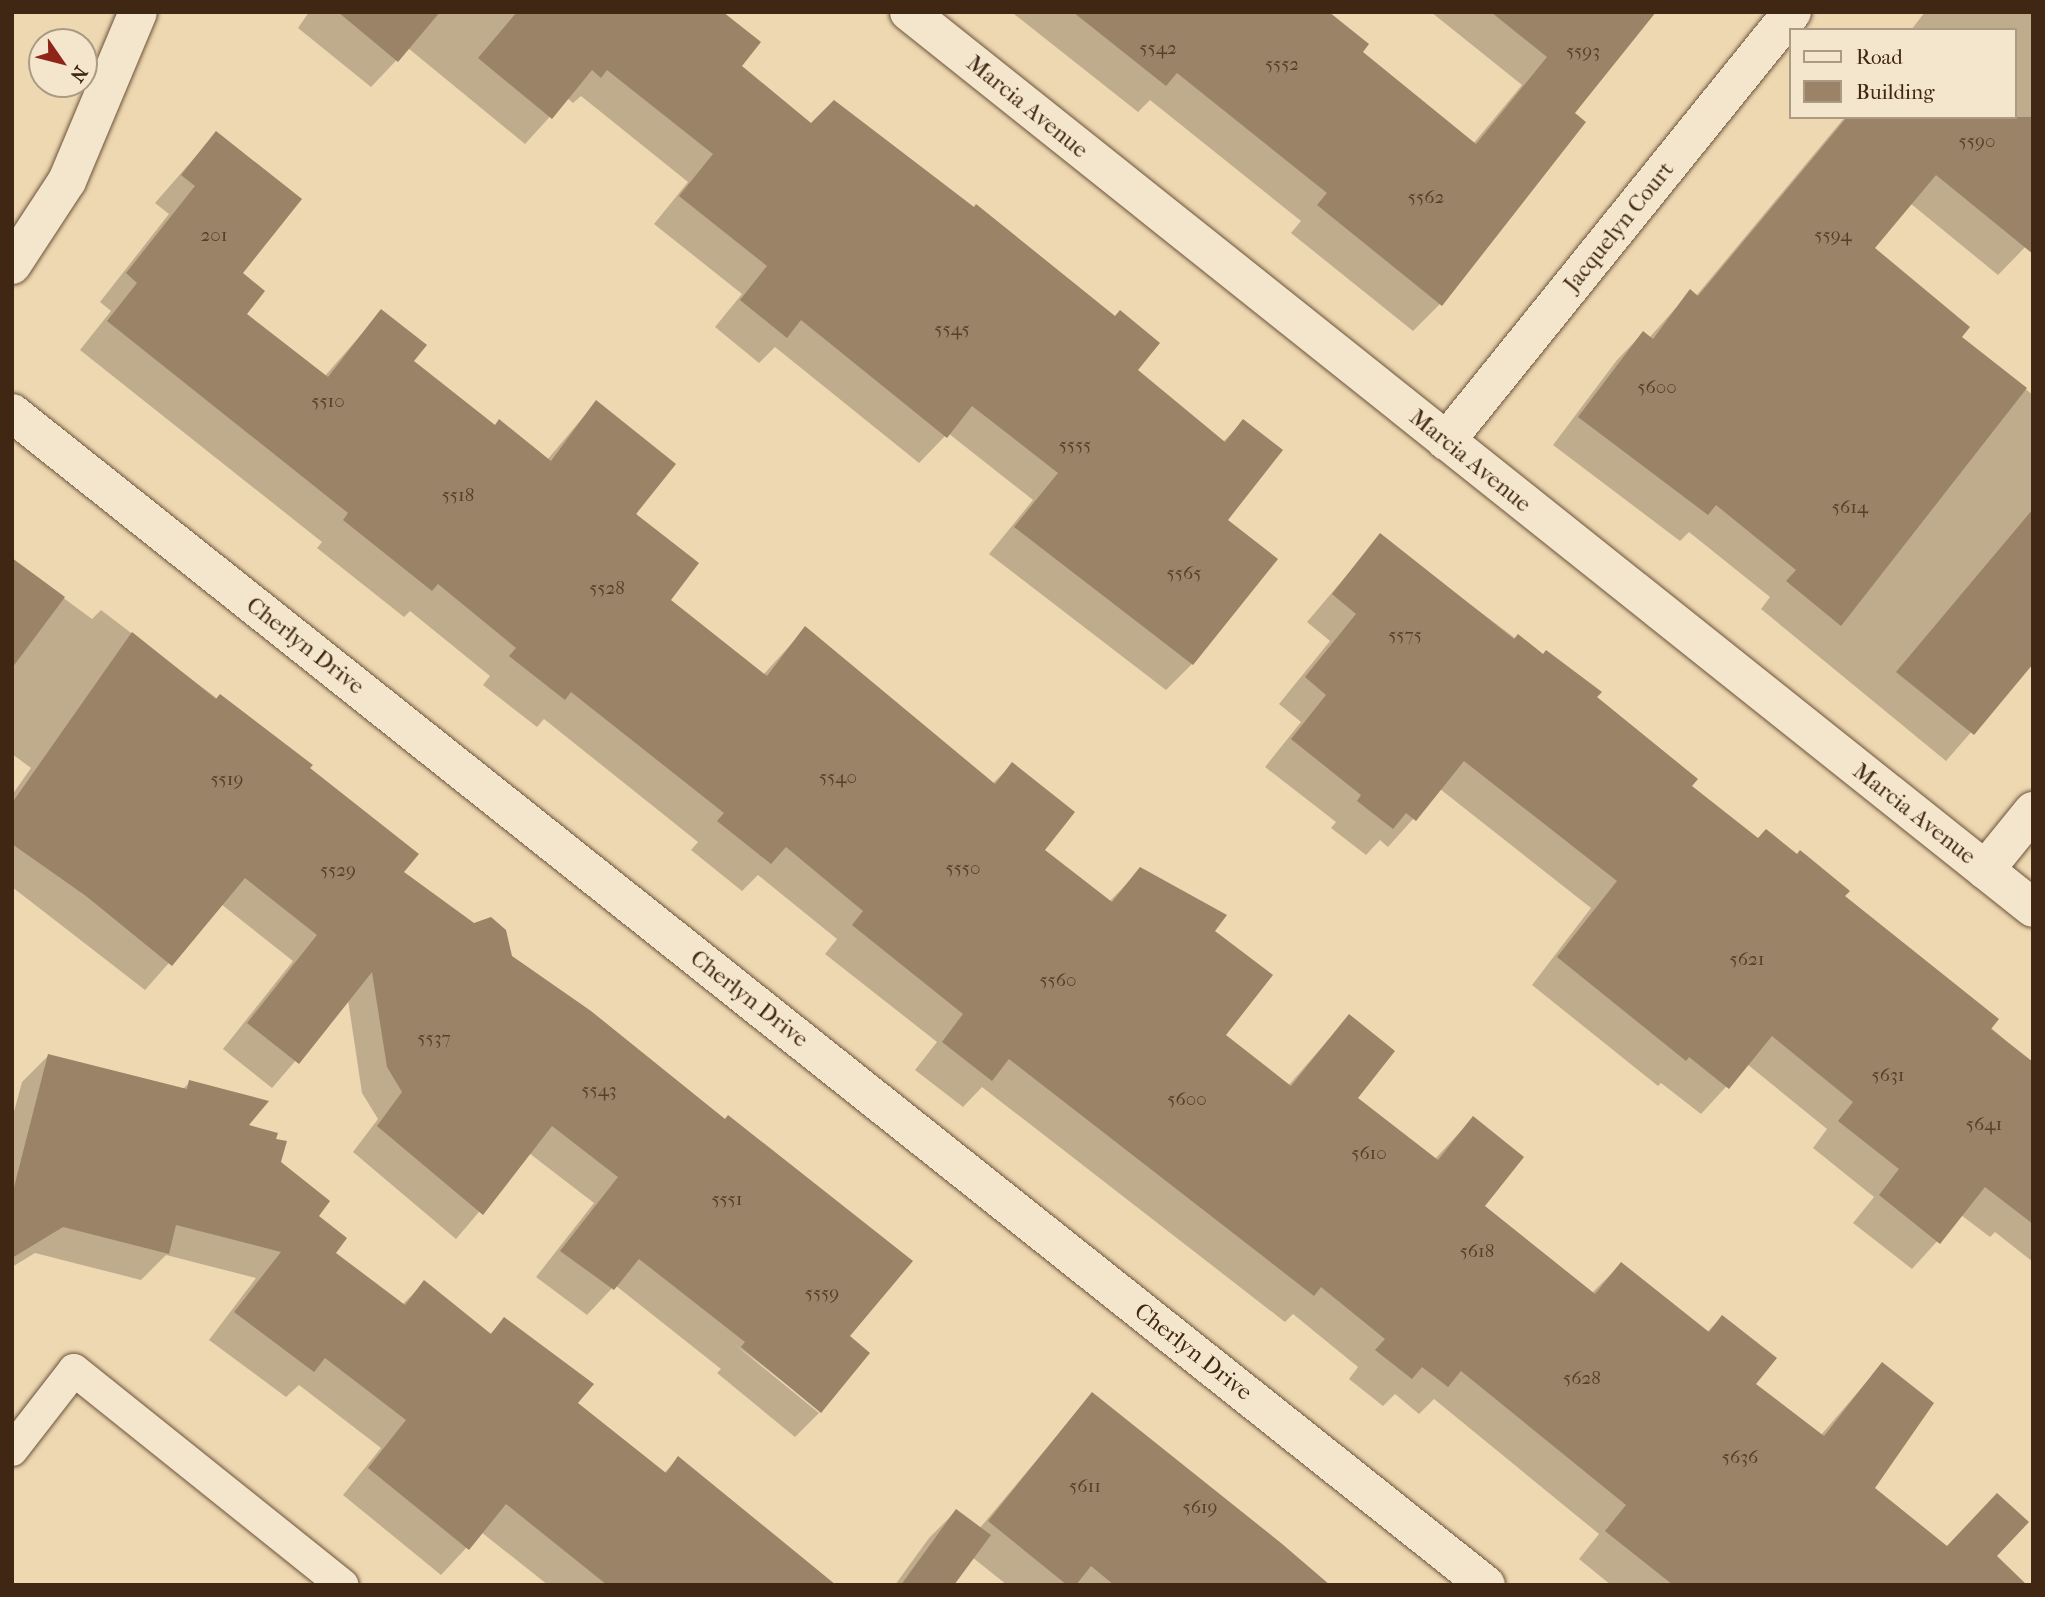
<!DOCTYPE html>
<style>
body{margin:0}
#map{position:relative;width:2045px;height:1597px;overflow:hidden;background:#eed8b1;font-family:"IM FELL French Canon",serif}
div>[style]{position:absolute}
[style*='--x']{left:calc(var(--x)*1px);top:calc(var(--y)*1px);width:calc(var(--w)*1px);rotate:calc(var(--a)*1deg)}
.shadow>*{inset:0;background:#0003}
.building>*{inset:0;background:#9a8366}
.roads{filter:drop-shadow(0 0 2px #6c533b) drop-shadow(0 0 2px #6c533b)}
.lane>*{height:32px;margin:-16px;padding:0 16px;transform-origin:16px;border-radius:16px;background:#f4e6cc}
.street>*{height:38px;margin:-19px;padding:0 19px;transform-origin:19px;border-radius:19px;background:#f4e6cc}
span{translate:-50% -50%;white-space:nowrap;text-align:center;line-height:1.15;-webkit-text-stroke:6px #f4e6cc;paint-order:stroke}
.number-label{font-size:19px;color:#563e28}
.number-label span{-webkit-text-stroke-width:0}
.street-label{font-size:23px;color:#402714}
.frame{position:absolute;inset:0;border:14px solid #402714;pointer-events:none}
.legend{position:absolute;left:1789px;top:28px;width:228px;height:91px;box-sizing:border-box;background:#f4e6cc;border:2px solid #ac9a82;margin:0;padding:9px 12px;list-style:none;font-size:21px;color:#402714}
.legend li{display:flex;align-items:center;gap:14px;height:35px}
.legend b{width:35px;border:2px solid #ac9a82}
.north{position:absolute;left:28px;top:28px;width:70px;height:70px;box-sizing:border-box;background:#f4e6cc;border:2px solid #ac9a82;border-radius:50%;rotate:125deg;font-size:19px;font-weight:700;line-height:28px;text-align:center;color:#402714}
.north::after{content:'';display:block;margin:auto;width:24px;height:32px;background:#8f2418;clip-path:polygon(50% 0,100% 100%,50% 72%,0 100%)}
</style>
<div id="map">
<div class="shadow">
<i style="clip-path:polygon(309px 12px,720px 12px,740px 67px,811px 125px,1135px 370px,1223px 442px,1243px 422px,1192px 664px,1166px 690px,989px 554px,1033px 500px,948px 433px,919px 463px,775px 347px,759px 363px,715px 327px,742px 294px,654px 224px,688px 182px,581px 96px,573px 103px,567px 98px,525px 144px,408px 48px,371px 87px,298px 28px)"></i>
<i style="clip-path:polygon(1248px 12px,1361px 52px,1473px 144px,1522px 85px,1431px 12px,1654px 12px,1573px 114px,1440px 304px,1413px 331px,1291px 233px,1301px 221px,1150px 100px,1138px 112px,1014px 14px)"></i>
<i style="clip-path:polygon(1925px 12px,2033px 12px,2033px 239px,1998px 275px,1910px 203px,1872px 249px,1959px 337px,2033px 395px,2033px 661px,1946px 761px,1761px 609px,1770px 597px,1689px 532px,1680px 541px,1553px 445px,1617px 360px,1643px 333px,1649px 338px,1690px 292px,1696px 296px,1845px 117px,2015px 117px,2015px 30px,1911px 30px)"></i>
<i style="clip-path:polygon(216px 133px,245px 314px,324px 377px,381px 312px,412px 361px,494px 427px,547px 460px,596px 402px,668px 600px,763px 675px,805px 629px,992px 784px,1012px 765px,1042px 850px,1109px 902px,1141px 869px,1213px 931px,1224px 1035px,1288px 1086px,1349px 1016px,1356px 1098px,1434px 1160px,1473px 1118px,1483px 1206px,1591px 1294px,1621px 1264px,1707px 1332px,1722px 1317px,1754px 1385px,1821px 1435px,1882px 1364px,1872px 1488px,1947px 1548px,1994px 1556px,1999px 1585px,1611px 1585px,1579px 1559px,1599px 1534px,1434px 1399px,1419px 1414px,1395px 1394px,1383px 1406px,1349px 1379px,1358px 1367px,1293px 1314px,1285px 1322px,982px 1087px,963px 1107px,915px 1070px,937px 1042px,825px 954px,837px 939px,758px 875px,742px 891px,691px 850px,698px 842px,544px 719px,537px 727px,483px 685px,490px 676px,410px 611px,404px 617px,317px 548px,322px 542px,80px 350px,111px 311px,100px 302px,169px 214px,155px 203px)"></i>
<i style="clip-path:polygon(1380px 536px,1594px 698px,1690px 786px,1757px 840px,1843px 896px,2033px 1065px,2033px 1262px,1995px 1232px,1990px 1237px,1961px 1215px,1912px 1269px,1853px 1223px,1874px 1197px,1813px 1148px,1827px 1129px,1747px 1064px,1701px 1114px,1661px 1083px,1658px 1086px,1532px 985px,1591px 908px,1440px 789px,1388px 847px,1380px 840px,1366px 855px,1331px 828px,1336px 822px,1265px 767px,1301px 722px,1279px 704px,1330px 641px,1307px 622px)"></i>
<i style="clip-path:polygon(12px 560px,92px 619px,101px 610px,308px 768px,402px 872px,511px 957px,847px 1336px,820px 1410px,733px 1343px,819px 1413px,795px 1437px,717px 1373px,721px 1369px,615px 1285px,587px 1315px,536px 1277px,594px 1203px,529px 1153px,456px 1239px,353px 1152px,378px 1119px,362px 1093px,348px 1000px,272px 1088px,223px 1049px,293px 961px,221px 904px,145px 990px,12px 887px,12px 795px,31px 768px,12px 754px)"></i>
<i style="clip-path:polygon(48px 1056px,182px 1090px,190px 1082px,246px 1126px,274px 1140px,279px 1163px,316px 1216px,333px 1253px,402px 1305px,424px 1283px,490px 1334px,504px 1320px,576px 1404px,664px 1473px,678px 1459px,834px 1585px,548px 1585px,481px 1532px,441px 1575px,343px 1495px,381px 1448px,299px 1385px,286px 1397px,209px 1340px,256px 1278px,166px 1255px,141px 1280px,35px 1253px,12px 1267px,12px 1119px,22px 1082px)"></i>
<i style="clip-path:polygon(1092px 1394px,1328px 1585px,1007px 1585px,972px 1557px,952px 1585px,895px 1585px,929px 1538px,956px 1511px,979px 1529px)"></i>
</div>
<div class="building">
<i style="clip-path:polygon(338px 12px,440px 12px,398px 62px)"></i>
<i style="clip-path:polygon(517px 12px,723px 12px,761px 42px,742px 66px,811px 123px,834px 100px,974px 207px,976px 204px,1115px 316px,1120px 310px,1160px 343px,1138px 370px,1225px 442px,1243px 419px,1283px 450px,1228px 520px,1278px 559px,1193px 665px,1014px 527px,1058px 473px,972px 406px,947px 438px,801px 320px,787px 338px,740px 300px,767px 266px,679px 196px,713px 154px,607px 70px,601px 78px,592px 70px,552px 119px,478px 58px)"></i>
<i style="clip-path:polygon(1073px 12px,1329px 12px,1369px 44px,1363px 52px,1476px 144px,1547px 57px,1491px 12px,1656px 12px,1575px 113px,1586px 122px,1442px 306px,1317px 205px,1327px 193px,1177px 73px,1166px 86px)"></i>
<i style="clip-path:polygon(1847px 117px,2033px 117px,2033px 254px,1936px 175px,1875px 248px,1970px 327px,1962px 337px,2027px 388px,1841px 626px,1786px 581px,1796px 570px,1716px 505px,1708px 515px,1578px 417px,1643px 331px,1653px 339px,1690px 289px,1698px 296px)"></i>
<i style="clip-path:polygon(216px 131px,302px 199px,243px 273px,265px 291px,247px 314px,328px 377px,381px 309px,427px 345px,414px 361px,495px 425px,499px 419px,551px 461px,596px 400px,676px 464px,636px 514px,699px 563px,671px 600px,767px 676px,805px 626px,995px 784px,1012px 762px,1075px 812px,1045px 850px,1112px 902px,1140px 867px,1227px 915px,1215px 931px,1273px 975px,1226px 1035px,1291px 1086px,1349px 1014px,1395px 1051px,1358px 1098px,1438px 1160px,1473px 1116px,1524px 1157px,1485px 1206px,1595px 1294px,1621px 1262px,1709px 1332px,1722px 1315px,1777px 1358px,1756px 1384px,1824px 1436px,1882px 1362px,1934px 1403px,1875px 1488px,1947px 1546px,1997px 1493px,2029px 1522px,1997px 1556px,2027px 1585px,1673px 1585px,1605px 1531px,1626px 1505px,1461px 1371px,1448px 1387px,1422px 1367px,1412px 1379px,1375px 1350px,1385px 1339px,1321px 1287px,1314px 1296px,1009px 1059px,992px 1081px,942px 1042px,963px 1014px,852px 925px,863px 911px,786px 847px,771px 864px,717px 821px,724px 813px,571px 692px,565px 700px,509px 656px,516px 648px,438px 584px,432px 591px,343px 520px,348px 513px,107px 321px,137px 283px,126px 273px,195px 186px,181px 175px)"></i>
<i style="clip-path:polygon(2033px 509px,2033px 664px,1974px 735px,1896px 672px)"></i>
<i style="clip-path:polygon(1380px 533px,1514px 639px,1518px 634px,1543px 654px,1546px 650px,1602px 692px,1597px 697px,1698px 779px,1692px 786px,1758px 838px,1766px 829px,1797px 854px,1800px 850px,1850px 891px,1845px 896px,1999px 1019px,1991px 1029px,2033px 1062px,2033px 1224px,1985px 1187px,1940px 1244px,1879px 1195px,1899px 1169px,1838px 1121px,1853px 1102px,1772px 1036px,1729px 1089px,1689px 1057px,1686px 1061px,1557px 957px,1617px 881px,1464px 761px,1416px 821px,1406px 813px,1393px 829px,1357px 801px,1361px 795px,1291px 739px,1326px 695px,1305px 677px,1356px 614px,1332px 594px)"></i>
<i style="clip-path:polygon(12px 558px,65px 597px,12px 668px)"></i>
<i style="clip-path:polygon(132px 632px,216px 699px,220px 694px,313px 765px,310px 768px,419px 854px,404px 872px,474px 923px,491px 917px,506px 930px,512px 956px,591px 1011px,725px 1119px,728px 1115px,913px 1261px,850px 1336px,870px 1353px,821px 1413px,741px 1347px,745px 1342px,639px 1259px,614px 1290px,560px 1251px,618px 1177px,552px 1126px,483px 1215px,377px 1126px,402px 1092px,387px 1067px,372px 972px,299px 1064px,247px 1023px,317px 935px,245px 878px,172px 966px,86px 896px,12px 844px,12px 803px)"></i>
<i style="clip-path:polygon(48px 1054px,187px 1089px,189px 1080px,269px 1101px,249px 1125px,278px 1133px,276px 1139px,287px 1141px,281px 1162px,330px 1201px,319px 1216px,347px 1238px,336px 1253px,405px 1305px,424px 1280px,491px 1334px,504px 1317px,594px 1384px,578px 1403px,666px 1473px,678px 1456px,836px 1585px,607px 1585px,506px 1504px,469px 1550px,368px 1468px,406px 1420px,325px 1358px,314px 1372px,234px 1312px,281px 1252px,176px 1225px,169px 1254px,63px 1227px,12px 1258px,12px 1195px)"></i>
<i style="clip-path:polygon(1092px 1392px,1281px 1543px,1330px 1585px,1114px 1585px,1091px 1566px,1076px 1585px,1067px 1585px,988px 1521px)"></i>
<i style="clip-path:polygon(956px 1509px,991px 1535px,954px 1585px,901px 1585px)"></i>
</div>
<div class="roads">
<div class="lane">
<i style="--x:12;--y:1450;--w:101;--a:-52.2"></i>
<i style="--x:74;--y:1370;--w:344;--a:38.7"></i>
</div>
<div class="street">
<i style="--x:909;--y:12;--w:1437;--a:38.56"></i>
<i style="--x:12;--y:265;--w:100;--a:-56.8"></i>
<i style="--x:67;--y:181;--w:183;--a:-67.2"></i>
<i style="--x:12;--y:413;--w:1883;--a:38.49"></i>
<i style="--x:1446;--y:441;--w:551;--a:-51.11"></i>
<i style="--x:1985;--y:870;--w:76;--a:-50.9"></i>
</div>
</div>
<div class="number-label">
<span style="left:1158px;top:49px">5542</span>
<span style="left:1583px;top:52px">5593</span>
<span style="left:1282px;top:65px">5552</span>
<span style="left:1977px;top:142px">5590</span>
<span style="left:1426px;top:198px">5562</span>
<span style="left:214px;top:236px">201</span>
<span style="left:1833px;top:236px">5594</span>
<span style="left:952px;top:330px">5545</span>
<span style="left:1657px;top:388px">5600</span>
<span style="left:328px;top:402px">5510</span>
<span style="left:1075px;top:446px">5555</span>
<span style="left:458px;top:496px">5518</span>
<span style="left:1850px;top:508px">5614</span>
<span style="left:1184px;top:574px">5565</span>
<span style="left:607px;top:589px">5528</span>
<span style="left:1405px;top:636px">5575</span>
<span style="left:838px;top:778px">5540</span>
<span style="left:227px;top:780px">5519</span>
<span style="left:963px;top:869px">5550</span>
<span style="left:338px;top:871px">5529</span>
<span style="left:1747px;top:960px">5621</span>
<span style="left:1058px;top:981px">5560</span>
<span style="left:434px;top:1039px">5537</span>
<span style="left:1888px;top:1076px">5631</span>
<span style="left:599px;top:1091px">5543</span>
<span style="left:1187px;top:1100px">5600</span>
<span style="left:1984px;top:1125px">5641</span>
<span style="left:1369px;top:1154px">5610</span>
<span style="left:727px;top:1200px">5551</span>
<span style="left:1477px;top:1252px">5618</span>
<span style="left:822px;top:1294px">5559</span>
<span style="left:1582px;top:1379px">5628</span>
<span style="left:1740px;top:1458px">5636</span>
<span style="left:1085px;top:1487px">5611</span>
<span style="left:1200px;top:1508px">5619</span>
</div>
<div class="street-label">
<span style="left:1027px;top:107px;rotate:39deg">Marcia Avenue</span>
<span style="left:1619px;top:227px;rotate:-51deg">Jacquelyn Court</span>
<span style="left:1470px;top:461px;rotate:39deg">Marcia Avenue</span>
<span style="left:305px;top:646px;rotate:38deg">Cherlyn Drive</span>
<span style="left:1914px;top:814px;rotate:38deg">Marcia Avenue</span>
<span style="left:749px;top:999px;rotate:38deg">Cherlyn Drive</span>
<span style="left:1193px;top:1352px;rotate:38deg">Cherlyn Drive</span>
</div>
<div class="frame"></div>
<ul class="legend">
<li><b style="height:9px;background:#f4e6cc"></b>Road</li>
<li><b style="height:19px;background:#9a8366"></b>Building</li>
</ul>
<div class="north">N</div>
</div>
